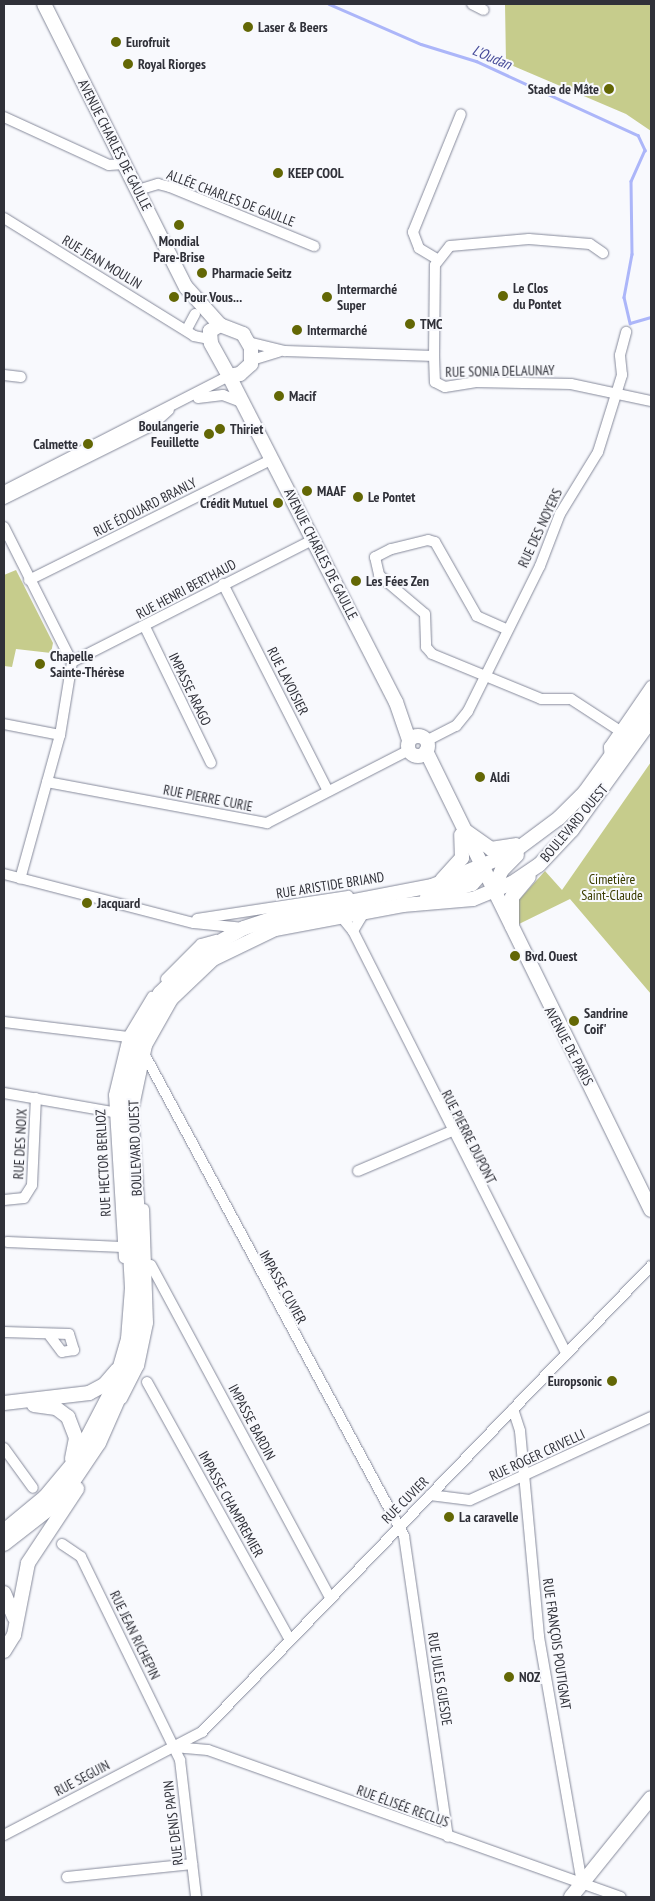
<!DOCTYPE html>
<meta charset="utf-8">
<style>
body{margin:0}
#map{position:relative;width:655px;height:1901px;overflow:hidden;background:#f8f9fd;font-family:"PT Sans Narrow",sans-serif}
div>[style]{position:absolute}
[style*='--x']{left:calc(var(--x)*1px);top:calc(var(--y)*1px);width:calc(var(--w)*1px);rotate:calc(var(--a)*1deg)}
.green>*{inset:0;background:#c6cc8c}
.stream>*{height:2.5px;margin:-1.25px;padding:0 1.25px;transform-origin:1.25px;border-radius:1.25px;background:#acb6f9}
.roads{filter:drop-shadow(0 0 1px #868a9b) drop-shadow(0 0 1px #868a9b)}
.minor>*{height:10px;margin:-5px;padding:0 5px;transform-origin:5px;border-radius:5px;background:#fff}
.major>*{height:14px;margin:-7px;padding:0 7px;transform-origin:7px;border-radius:7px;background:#fff}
.major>.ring{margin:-7px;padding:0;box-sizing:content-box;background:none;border:14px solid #fff;border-radius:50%}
.dots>*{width:14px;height:14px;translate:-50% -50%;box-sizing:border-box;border:2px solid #f8f9fd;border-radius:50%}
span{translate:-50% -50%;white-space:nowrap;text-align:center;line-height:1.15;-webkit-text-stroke:4px #f8f9fd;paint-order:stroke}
.poi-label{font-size:14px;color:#303139;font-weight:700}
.left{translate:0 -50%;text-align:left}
.right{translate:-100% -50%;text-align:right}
.street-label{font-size:14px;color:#303139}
.park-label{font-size:14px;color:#3a3c01}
.water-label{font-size:15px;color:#464b99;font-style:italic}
.frame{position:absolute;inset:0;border:5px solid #303139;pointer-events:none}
</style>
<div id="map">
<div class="green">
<i style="clip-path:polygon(505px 4px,651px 4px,651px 131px,626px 114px,506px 63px)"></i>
<i style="clip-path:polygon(16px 570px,53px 643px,51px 653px,16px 649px,12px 667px,4px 666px,4px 575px)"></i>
<i style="clip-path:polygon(651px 762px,651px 994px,570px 899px,519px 924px,516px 914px,518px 901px,545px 871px,562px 890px)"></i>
</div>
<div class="stream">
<i style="--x:329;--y:4;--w:100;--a:23.5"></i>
<i style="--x:421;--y:44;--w:58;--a:17.2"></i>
<i style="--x:476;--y:61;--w:178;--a:24.6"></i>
<i style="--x:638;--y:135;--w:17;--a:65"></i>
<i style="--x:645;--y:150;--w:34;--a:114"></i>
<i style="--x:631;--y:181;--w:73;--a:89.2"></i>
<i style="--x:632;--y:254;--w:44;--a:100.5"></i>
<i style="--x:624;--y:297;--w:27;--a:77"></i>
<i style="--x:630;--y:323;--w:22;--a:-16"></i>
</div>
<div class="roads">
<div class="minor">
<i style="--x:472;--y:4;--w:13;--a:27"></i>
<i style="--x:4;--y:117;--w:115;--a:24.6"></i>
<i style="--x:109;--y:165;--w:15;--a:-4"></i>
<i style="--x:138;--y:190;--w:21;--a:-17"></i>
<i style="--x:158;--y:184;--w:12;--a:14"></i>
<i style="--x:170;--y:187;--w:156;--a:22.3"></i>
<i style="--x:4;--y:218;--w:224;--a:31.8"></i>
<i style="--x:194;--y:336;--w:16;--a:11"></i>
<i style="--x:437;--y:259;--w:21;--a:-149"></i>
<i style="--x:419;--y:248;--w:17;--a:-111"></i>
<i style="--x:413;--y:232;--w:127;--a:-67.9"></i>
<i style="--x:187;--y:329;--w:17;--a:-62"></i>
<i style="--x:248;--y:342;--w:38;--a:14"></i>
<i style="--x:285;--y:351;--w:149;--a:1.9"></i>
<i style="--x:434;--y:356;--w:26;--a:88"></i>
<i style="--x:435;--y:382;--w:11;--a:27"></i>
<i style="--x:445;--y:387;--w:30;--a:-9"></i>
<i style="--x:475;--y:382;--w:96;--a:1.2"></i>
<i style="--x:571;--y:384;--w:82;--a:12"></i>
<i style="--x:434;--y:356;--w:91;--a:-89.4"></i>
<i style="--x:435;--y:265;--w:24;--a:-52"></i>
<i style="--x:450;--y:246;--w:79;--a:-5.1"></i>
<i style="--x:529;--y:239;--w:61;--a:4.7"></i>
<i style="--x:590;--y:244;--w:16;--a:35"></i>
<i style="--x:252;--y:360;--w:28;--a:-17"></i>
<i style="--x:4;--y:375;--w:17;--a:7"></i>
<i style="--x:198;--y:398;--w:25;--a:-7"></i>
<i style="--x:223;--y:395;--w:22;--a:21"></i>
<i style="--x:4;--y:491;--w:253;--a:-27.1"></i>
<i style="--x:4;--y:499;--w:164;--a:-26.4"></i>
<i style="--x:151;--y:426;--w:24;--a:-42"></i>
<i style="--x:4;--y:527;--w:151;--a:63.3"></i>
<i style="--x:72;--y:662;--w:74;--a:99.3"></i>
<i style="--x:60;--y:735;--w:149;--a:105.5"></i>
<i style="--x:29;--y:580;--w:272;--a:-26.4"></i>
<i style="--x:223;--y:584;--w:232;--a:63.1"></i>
<i style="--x:145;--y:627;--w:151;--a:64.1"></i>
<i style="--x:506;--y:629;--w:32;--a:-156"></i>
<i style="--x:477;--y:616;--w:85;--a:-119.6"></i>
<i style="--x:435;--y:542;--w:7;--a:-164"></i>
<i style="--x:428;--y:540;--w:38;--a:166"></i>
<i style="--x:391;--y:549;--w:18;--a:153"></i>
<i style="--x:375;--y:557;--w:18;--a:77"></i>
<i style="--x:379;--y:575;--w:60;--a:40.3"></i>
<i style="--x:425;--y:614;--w:33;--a:88"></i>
<i style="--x:426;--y:647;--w:9;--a:49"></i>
<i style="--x:432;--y:654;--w:118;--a:22.4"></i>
<i style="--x:541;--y:699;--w:30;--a:0"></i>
<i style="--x:571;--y:699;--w:59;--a:33.1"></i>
<i style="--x:72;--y:662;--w:271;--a:-26.9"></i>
<i style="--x:4;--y:724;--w:57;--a:11.1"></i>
<i style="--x:426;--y:741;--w:34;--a:-27"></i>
<i style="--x:456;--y:726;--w:19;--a:-51"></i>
<i style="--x:468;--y:711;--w:162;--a:-63.6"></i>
<i style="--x:540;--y:566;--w:56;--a:-69"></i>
<i style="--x:560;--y:514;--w:73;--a:-58.5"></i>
<i style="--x:598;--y:452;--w:81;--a:-72.7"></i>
<i style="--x:622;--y:375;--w:20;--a:-96"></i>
<i style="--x:620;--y:355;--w:24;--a:-75"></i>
<i style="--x:610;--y:759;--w:12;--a:-95"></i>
<i style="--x:609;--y:747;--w:74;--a:-55.5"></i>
<i style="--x:47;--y:782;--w:224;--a:10.6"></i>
<i style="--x:267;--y:823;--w:160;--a:-27.2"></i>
<i style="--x:4;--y:874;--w:196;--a:14.5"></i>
<i style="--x:194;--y:923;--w:50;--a:5.7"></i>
<i style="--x:340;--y:915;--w:21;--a:51"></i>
<i style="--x:353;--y:931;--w:23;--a:-59"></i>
<i style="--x:197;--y:919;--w:153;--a:-8.7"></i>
<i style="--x:353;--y:931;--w:473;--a:63.2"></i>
<i style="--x:166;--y:979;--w:49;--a:-45"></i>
<i style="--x:201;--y:944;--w:16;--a:-15"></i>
<i style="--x:4;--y:1022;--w:125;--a:6.9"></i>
<i style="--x:147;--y:1059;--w:542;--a:61.68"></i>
<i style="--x:404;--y:1536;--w:304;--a:81.7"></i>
<i style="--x:4;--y:1093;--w:111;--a:9.9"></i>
<i style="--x:358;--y:1171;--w:100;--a:-23"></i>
<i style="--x:4;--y:1200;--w:20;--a:-6"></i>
<i style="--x:24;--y:1198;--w:15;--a:-58"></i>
<i style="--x:32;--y:1185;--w:87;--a:-87.4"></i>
<i style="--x:7;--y:1242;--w:116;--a:2.5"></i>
<i style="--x:124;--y:1258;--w:163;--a:-93.5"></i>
<i style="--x:114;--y:1095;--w:60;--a:-76.4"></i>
<i style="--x:128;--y:1037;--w:47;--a:-59"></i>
<i style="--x:151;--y:1265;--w:378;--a:61.7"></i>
<i style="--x:4;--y:1332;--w:65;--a:1.8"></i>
<i style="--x:69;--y:1334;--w:17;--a:73"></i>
<i style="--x:74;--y:1350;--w:12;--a:171"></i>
<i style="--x:62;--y:1352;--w:20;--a:-127"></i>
<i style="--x:147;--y:1382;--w:295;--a:61"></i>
<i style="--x:122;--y:1399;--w:37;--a:-63"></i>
<i style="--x:139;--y:1366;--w:44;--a:-78.2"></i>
<i style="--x:148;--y:1323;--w:114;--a:-92"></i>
<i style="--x:513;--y:1409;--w:23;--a:72"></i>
<i style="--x:520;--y:1431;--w:207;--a:84.7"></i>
<i style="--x:539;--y:1637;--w:250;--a:80.1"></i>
<i style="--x:4;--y:1448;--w:49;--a:54.1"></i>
<i style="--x:430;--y:1495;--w:40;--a:7.1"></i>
<i style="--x:470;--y:1500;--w:199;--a:-24.6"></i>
<i style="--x:62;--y:1544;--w:23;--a:34"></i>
<i style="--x:81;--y:1557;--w:226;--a:64"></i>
<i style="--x:180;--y:1760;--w:138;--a:83.3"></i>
<i style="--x:174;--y:1747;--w:34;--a:5"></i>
<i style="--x:208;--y:1750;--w:438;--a:19.6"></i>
<i style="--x:4;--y:1835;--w:223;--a:-27.5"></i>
<i style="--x:202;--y:1732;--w:647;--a:-46.06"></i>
<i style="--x:67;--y:1877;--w:126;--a:-5.9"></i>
</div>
<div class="major">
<i style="--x:44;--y:4;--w:317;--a:63.4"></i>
<i style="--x:186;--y:287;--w:51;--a:48.2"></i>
<i style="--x:220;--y:325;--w:25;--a:21"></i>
<i style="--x:243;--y:334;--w:16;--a:60"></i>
<i style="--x:251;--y:348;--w:16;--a:90"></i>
<i style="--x:251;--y:364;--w:15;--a:138"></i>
<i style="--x:240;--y:374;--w:11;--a:170"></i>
<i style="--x:229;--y:376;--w:38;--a:-119"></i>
<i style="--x:211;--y:343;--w:12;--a:-95"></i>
<i style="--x:210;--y:331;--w:12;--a:-31"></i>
<i style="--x:229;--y:376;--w:366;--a:62.9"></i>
<i style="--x:396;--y:702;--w:40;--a:71.1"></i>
<i class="ring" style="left:408px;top:736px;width:6px;height:6px"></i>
<i style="--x:426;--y:751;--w:511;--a:63.89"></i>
<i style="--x:467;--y:832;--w:29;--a:35"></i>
<i style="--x:491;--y:849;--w:25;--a:-9"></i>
<i style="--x:442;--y:880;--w:30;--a:-48"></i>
<i style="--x:462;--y:858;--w:23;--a:-92"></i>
<i style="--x:492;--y:892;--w:24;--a:-66"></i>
<i style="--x:502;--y:870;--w:21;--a:-45"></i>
<i style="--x:427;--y:897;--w:47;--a:-16.1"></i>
<i style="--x:472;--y:884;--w:13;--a:-48"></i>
<i style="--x:512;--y:926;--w:29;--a:-90"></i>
<i style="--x:512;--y:897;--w:26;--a:-50"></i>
<i style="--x:4;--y:1403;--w:86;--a:-6.7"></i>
<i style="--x:89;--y:1393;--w:17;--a:-28"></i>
<i style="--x:104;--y:1385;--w:20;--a:-49"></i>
<i style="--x:34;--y:1405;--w:22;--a:8"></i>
<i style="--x:56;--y:1408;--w:15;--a:37"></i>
<i style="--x:68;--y:1417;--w:22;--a:69"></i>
<i style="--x:76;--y:1438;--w:21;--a:101"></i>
<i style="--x:4;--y:1531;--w:53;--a:-39.7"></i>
<i style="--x:45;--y:1497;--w:47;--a:-50.2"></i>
<i style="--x:75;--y:1461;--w:87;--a:-62.5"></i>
<i style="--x:115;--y:1384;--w:47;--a:-73.9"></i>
<i style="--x:128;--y:1339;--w:51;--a:-85.5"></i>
<i style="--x:132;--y:1288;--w:194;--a:-93.2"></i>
<i style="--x:121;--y:1094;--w:49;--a:-76"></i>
<i style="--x:133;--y:1046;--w:59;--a:-63"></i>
<i style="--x:160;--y:993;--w:62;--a:-43.7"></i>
<i style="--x:205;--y:950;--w:45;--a:-29.4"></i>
<i style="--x:244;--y:928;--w:44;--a:-18.4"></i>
<i style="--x:286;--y:914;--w:149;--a:-10.9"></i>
<i style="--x:432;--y:886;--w:87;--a:-22.4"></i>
<i style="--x:512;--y:853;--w:59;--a:-36.7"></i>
<i style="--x:559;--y:818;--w:37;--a:-45"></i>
<i style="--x:585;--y:792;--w:113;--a:-54.3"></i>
<i style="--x:4;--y:1544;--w:57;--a:-37.9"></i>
<i style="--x:49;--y:1509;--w:35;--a:-49"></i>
<i style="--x:72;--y:1483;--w:48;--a:-56"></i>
<i style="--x:99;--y:1443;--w:74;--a:-66.2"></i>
<i style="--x:129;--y:1375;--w:34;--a:-75"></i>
<i style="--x:138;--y:1342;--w:50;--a:-84.3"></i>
<i style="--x:143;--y:1292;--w:181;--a:-93.8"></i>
<i style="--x:131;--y:1111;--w:67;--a:-78"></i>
<i style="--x:145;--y:1045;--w:53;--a:-60.5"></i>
<i style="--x:171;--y:999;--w:58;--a:-43.6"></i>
<i style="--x:213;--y:959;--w:69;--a:-25.8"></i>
<i style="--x:275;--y:929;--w:130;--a:-10.6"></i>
<i style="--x:403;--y:905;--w:70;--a:-4.9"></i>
<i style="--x:473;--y:899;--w:42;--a:-22.3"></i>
<i style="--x:512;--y:883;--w:32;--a:-34"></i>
<i style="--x:539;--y:865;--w:48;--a:-46.7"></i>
<i style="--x:572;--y:830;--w:135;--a:-54.3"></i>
<i style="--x:4;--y:1593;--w:26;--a:67"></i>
<i style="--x:4;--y:1651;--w:19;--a:-58"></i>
<i style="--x:14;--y:1635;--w:73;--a:-79"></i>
<i style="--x:28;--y:1563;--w:89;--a:-56.5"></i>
<i style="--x:571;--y:1897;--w:127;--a:-51.1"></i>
</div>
</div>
<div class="dots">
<i style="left:248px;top:27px;background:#636705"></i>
<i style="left:116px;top:42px;background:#636705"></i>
<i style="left:128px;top:64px;background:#636705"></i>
<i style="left:609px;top:89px;background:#636705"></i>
<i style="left:278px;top:173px;background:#636705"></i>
<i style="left:179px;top:225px;background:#636705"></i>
<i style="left:202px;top:273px;background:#636705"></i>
<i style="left:503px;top:296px;background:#636705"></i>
<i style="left:174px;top:297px;background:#636705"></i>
<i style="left:327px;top:297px;background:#636705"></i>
<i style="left:410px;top:324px;background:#636705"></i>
<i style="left:297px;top:330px;background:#636705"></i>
<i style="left:279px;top:396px;background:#636705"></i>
<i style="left:220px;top:429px;background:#636705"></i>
<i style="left:209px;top:434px;background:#636705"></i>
<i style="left:88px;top:444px;background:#636705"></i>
<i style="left:307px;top:491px;background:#636705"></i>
<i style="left:358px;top:497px;background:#636705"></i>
<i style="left:278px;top:503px;background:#636705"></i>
<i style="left:356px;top:581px;background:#636705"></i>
<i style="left:40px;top:664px;background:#636705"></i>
<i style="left:480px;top:777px;background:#636705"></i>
<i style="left:87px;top:903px;background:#636705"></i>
<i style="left:515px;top:956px;background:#636705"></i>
<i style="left:574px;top:1021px;background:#636705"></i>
<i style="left:612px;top:1381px;background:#636705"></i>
<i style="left:449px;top:1517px;background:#636705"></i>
<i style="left:509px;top:1677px;background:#636705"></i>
</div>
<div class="poi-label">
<span class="left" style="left:258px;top:27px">Laser &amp; Beers</span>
<span class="left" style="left:126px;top:42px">Eurofruit</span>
<span class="left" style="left:138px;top:64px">Royal Riorges</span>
<span class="right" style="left:599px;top:89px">Stade de Mâte</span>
<span class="left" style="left:288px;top:173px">KEEP COOL</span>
<span style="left:179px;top:249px">Mondial<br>Pare-Brise</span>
<span class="left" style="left:212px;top:273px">Pharmacie Seitz</span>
<span class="left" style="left:513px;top:296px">Le Clos<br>du Pontet</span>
<span class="left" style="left:337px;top:297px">Intermarché<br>Super</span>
<span class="left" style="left:184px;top:297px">Pour Vous...</span>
<span class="left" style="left:420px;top:324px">TMC</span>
<span class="left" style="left:307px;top:330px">Intermarché</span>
<span class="left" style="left:289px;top:396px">Macif</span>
<span class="right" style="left:199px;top:434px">Boulangerie<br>Feuillette</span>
<span class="left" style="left:230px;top:429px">Thiriet</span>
<span class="right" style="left:78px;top:444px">Calmette</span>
<span class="left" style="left:317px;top:491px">MAAF</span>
<span class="left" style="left:368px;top:497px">Le Pontet</span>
<span class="right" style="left:268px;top:503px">Crédit Mutuel</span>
<span class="left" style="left:366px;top:581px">Les Fées Zen</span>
<span class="left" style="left:50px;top:664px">Chapelle<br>Sainte-Thérèse</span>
<span class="left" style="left:490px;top:777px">Aldi</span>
<span class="left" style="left:97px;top:903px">Jacquard</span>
<span class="left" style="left:525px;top:956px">Bvd. Ouest</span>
<span class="left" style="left:584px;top:1021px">Sandrine<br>Coif'</span>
<span class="right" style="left:602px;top:1381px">Europsonic</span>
<span class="left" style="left:459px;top:1517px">La caravelle</span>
<span class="left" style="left:519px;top:1677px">NOZ</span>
</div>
<div class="street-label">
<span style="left:115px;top:145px;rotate:63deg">AVENUE CHARLES DE GAULLE</span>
<span style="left:231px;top:198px;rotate:21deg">ALLÉE CHARLES DE GAULLE</span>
<span style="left:102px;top:262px;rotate:31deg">RUE JEAN MOULIN</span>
<span style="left:500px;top:371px;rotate:-1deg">RUE SONIA DELAUNAY</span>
<span style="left:145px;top:507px;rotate:-27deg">RUE ÉDOUARD BRANLY</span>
<span style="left:540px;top:528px;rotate:-65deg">RUE DES NOYERS</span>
<span style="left:321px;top:554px;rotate:63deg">AVENUE CHARLES DE GAULLE</span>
<span style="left:186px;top:589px;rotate:-28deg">RUE HENRI BERTHAUD</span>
<span style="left:288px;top:681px;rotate:63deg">RUE LAVOISIER</span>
<span style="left:190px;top:689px;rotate:64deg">IMPASSE ARAGO</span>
<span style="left:208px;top:798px;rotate:11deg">RUE PIERRE CURIE</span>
<span style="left:574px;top:823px;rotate:-50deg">BOULEVARD OUEST</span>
<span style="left:330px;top:885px;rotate:-9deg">RUE ARISTIDE BRIAND</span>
<span style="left:569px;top:1046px;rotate:62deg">AVENUE DE PARIS</span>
<span style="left:469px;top:1137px;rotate:63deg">RUE PIERRE DUPONT</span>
<span style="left:20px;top:1144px;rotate:-87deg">RUE DES NOIX</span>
<span style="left:135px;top:1148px;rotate:-92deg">BOULEVARD OUEST</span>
<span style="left:103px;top:1163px;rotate:-93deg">RUE HECTOR BERLIOZ</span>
<span style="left:283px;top:1287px;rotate:61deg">IMPASSE CUVIER</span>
<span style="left:252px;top:1422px;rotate:62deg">IMPASSE BARDIN</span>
<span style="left:537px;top:1455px;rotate:-25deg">RUE ROGER CRIVELLI</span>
<span style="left:405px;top:1500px;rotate:-45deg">RUE CUVIER</span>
<span style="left:231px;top:1504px;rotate:61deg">IMPASSE CHAMPREMIER</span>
<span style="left:135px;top:1635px;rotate:64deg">RUE JEAN RICHEPIN</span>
<span style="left:557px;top:1644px;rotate:82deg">RUE FRANÇOIS POUTIGNAT</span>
<span style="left:440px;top:1679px;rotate:81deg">RUE JULES GUESDE</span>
<span style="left:82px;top:1778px;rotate:-28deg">RUE SEGUIN</span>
<span style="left:403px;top:1806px;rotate:20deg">RUE ÉLISÉE RECLUS</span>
<span style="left:173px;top:1823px;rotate:-97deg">RUE DENIS PAPIN</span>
</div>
<div class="park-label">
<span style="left:612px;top:887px">Cimetière<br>Saint-Claude</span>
</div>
<div class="water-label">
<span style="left:492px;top:57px;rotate:23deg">L'Oudan</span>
</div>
<div class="frame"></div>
</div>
